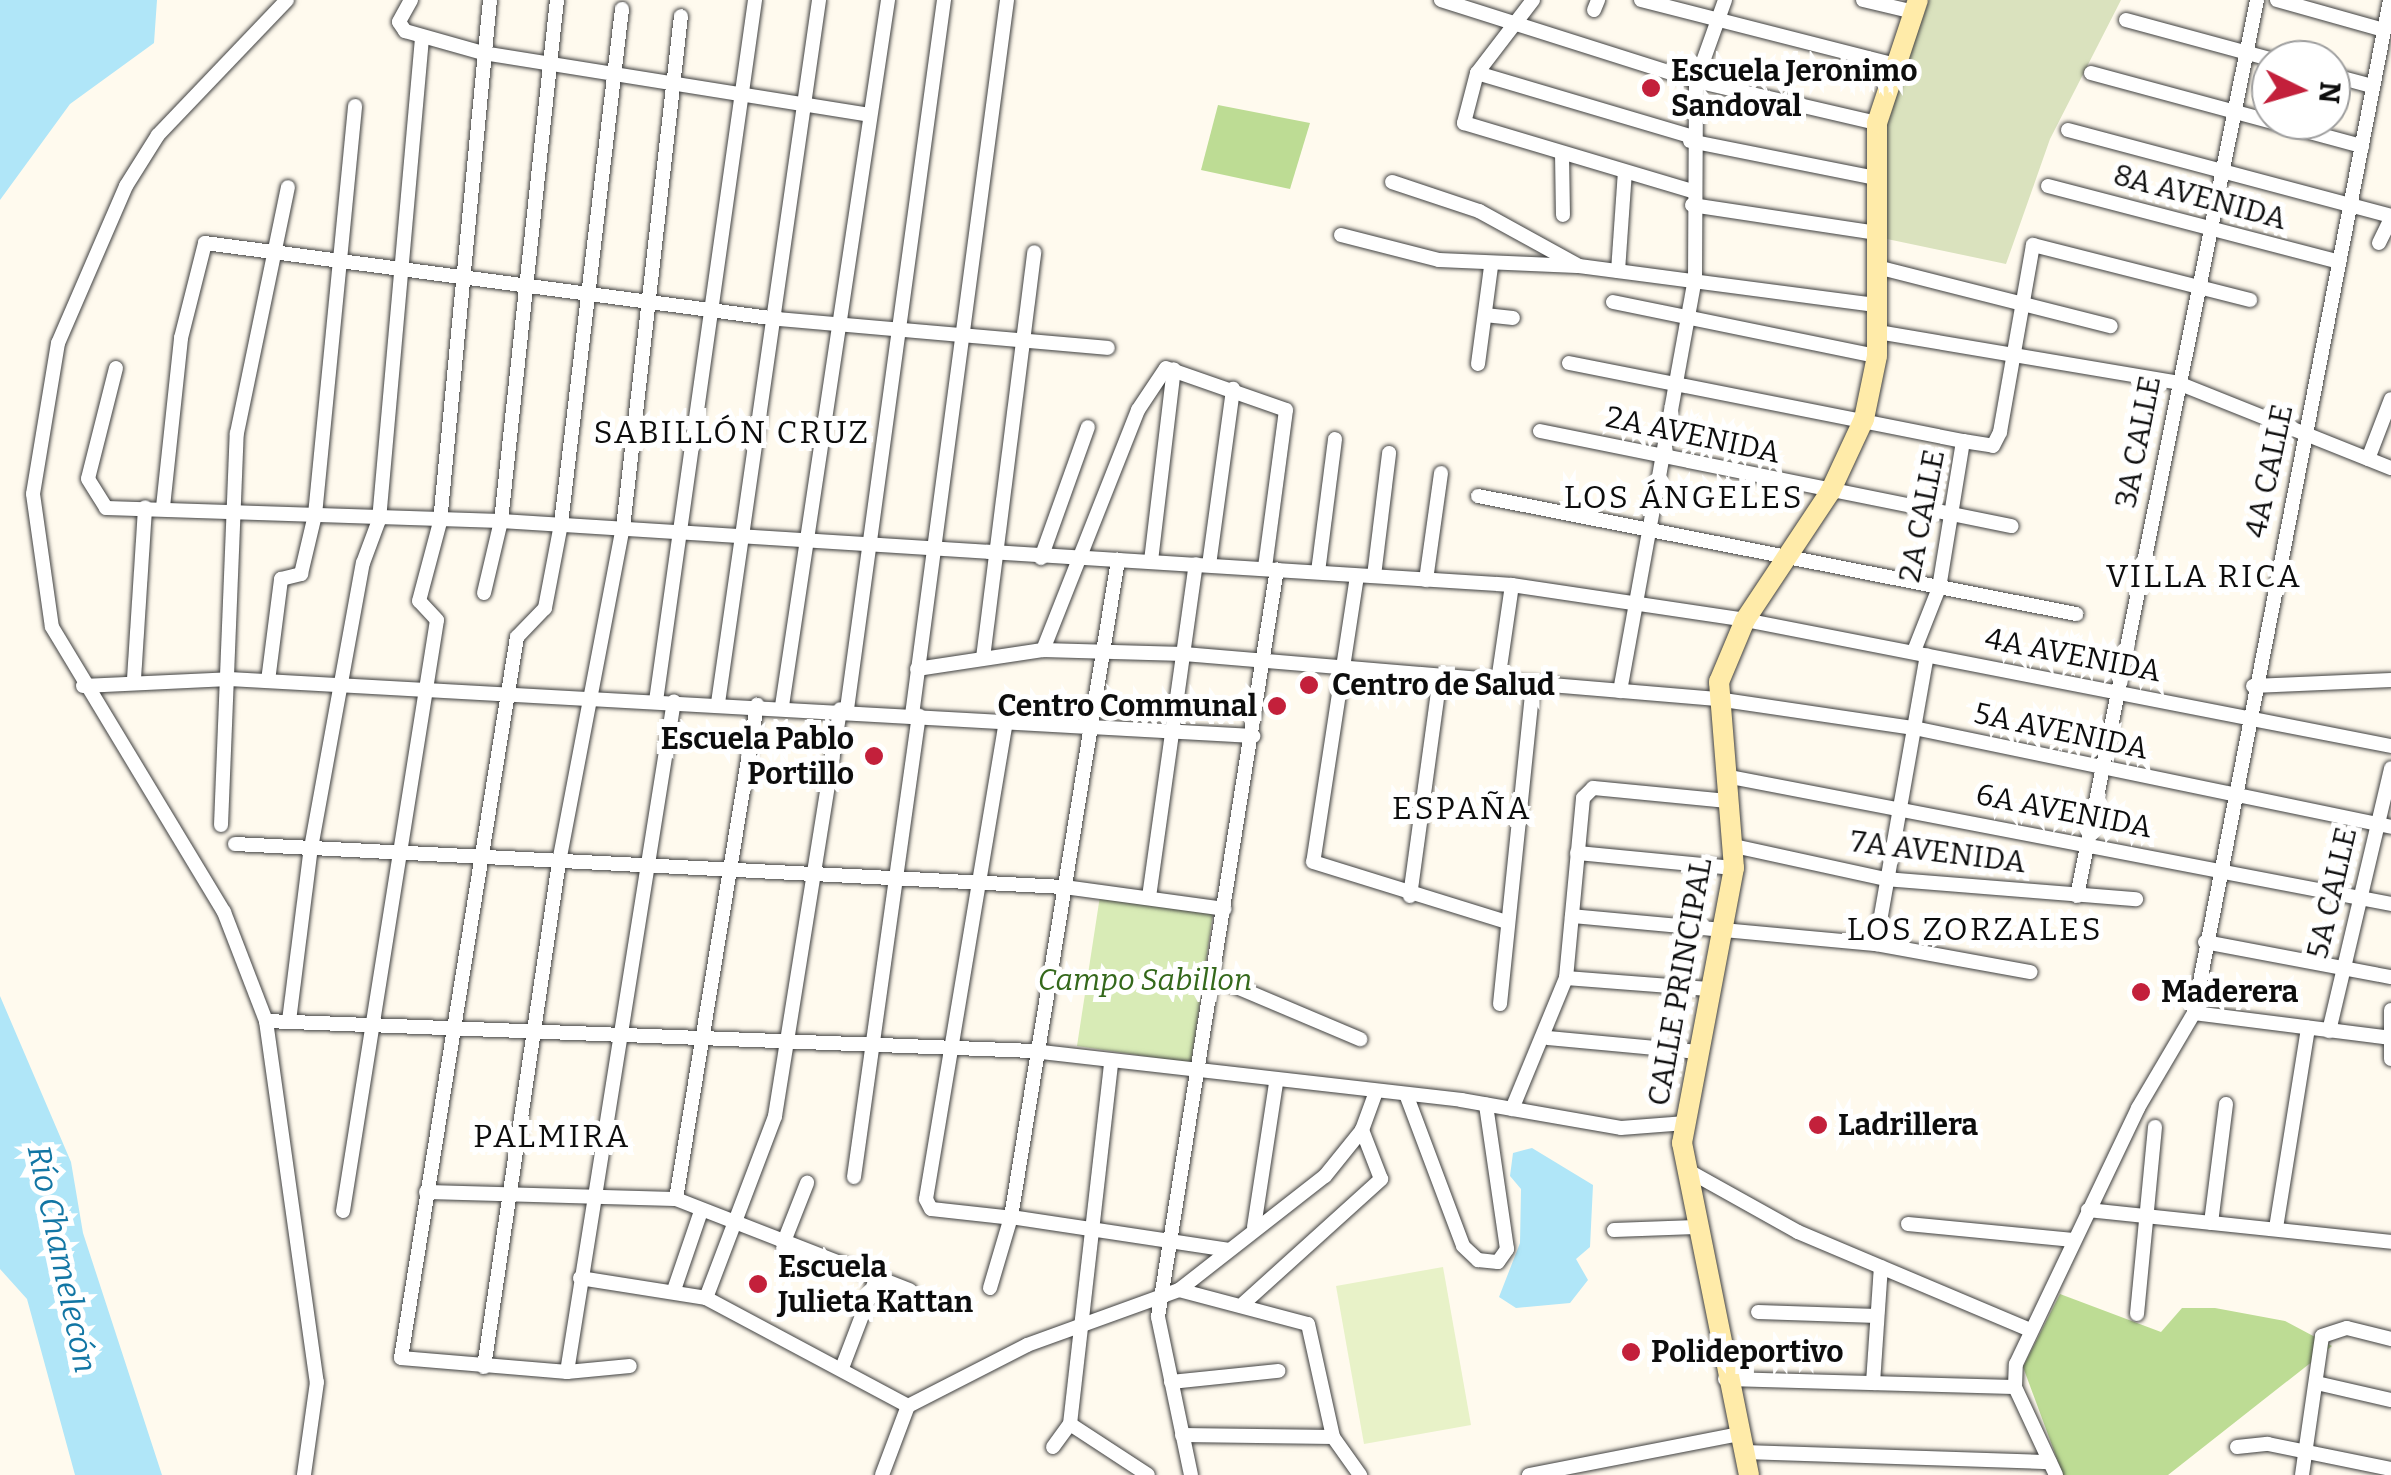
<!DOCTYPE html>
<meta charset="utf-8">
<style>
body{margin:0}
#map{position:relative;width:2391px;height:1475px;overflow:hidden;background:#fffaee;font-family:Bitter,serif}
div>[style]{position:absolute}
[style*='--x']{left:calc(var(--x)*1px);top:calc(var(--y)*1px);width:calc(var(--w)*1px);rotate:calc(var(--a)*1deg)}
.green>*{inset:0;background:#d8ebb6}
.forest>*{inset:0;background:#bddc94}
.cemetery>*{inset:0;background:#dae2be}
.pitch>*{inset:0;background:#e8f2c8}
.water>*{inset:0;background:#b0e6f8}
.roads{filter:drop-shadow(0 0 2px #404040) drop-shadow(0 0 2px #404040)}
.street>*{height:14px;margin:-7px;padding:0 7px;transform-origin:7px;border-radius:7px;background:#fff}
.secondary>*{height:20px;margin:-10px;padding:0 10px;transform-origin:10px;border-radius:10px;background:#ffeba9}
.dots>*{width:28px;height:28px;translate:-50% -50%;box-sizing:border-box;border:5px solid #fff;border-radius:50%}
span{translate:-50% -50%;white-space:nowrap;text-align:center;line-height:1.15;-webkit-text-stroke:10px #fff;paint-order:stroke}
.poi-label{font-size:30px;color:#0d0d0d;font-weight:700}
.left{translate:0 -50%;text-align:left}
.right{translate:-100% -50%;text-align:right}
.street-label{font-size:30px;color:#0d0d0d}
.park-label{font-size:30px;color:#34681b;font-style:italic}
.neighbourhood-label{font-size:32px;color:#0d0d0d;letter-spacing:2.5px}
.water-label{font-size:32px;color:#1276a4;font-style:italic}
.north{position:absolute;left:2251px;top:40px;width:100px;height:100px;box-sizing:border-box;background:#fff;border:2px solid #9e9e9e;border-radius:50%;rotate:95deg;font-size:28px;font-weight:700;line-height:40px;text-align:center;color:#0d0d0d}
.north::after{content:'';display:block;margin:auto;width:35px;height:45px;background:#c3203b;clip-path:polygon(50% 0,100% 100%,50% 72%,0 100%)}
</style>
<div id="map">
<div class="green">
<i style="clip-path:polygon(1100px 896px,1213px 913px,1191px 1063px,1077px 1046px)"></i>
</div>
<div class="forest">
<i style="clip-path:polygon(1218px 105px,1310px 123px,1290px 189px,1201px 170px)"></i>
<i style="clip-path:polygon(2060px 1294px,2161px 1332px,2182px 1308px,2215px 1308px,2285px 1321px,2332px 1346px,2168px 1475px,2063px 1475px,2023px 1367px)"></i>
</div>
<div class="cemetery">
<i style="clip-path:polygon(1929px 0,2121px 0,2050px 139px,2006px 264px,1887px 239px,1885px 125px)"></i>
</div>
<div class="pitch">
<i style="clip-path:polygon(1443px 1267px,1471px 1425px,1364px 1444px,1336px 1286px)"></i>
</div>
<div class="water">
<i style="clip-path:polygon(0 0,157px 0,154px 43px,70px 104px,0 200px)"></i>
<i style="clip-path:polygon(0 996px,71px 1162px,83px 1233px,162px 1475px,75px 1475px,27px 1299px,0 1269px)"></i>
<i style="clip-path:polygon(1532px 1148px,1593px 1185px,1590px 1247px,1576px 1259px,1588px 1280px,1570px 1303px,1516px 1308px,1499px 1297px,1520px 1243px,1521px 1189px,1510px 1176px,1513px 1153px)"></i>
</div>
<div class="roads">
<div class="street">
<i style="--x:287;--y:0;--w:187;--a:133.7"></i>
<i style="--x:158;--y:135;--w:60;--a:122.1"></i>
<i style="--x:126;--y:186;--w:171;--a:113.4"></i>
<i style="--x:58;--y:343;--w:153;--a:99.4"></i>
<i style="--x:33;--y:494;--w:134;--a:81.9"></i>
<i style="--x:52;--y:627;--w:333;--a:58.9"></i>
<i style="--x:224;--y:912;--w:117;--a:68.9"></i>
<i style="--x:266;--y:1021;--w:365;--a:82"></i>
<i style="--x:317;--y:1382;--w:94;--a:98"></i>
<i style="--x:411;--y:0;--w:25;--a:119"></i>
<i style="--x:399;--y:22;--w:11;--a:56"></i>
<i style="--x:405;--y:31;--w:81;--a:15.8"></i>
<i style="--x:483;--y:53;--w:386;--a:9.1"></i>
<i style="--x:1441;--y:0;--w:268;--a:17.6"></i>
<i style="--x:1696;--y:81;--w:186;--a:13.1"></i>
<i style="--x:1533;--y:0;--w:92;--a:127.5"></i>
<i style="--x:1477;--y:73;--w:52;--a:104.6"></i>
<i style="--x:1464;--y:123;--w:238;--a:16.6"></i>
<i style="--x:1641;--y:0;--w:263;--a:14.3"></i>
<i style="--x:1863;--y:0;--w:52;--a:13.2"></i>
<i style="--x:2277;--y:0;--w:111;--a:15.7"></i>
<i style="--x:622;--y:9;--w:519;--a:96.76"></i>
<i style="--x:561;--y:524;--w:86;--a:100.8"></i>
<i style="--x:545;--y:608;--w:40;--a:134"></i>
<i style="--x:517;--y:637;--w:730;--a:99.14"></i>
<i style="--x:401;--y:1358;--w:167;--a:4.8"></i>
<i style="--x:567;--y:1372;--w:63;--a:-5.4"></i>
<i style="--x:1594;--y:10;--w:11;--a:-68"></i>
<i style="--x:2126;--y:20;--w:152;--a:15.2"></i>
<i style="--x:1477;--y:73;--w:222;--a:16.5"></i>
<i style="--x:2091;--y:73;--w:281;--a:15.1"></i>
<i style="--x:2331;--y:75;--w:42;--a:15"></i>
<i style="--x:2068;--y:130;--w:334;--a:14.9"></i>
<i style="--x:1690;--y:141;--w:190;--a:11.3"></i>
<i style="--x:1562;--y:153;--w:62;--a:89.1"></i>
<i style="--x:1392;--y:182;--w:92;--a:18.4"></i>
<i style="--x:1479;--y:211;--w:114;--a:28.8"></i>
<i style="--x:1579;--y:266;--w:301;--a:7.5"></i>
<i style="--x:2048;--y:186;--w:301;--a:14.6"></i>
<i style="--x:1692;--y:205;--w:187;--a:8.6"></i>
<i style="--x:1341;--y:235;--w:101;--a:14.3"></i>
<i style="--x:1439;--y:260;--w:138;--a:2.5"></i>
<i style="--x:2379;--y:243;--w:28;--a:-64"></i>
<i style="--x:1877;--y:267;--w:241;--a:14.2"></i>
<i style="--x:1618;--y:271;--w:99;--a:-86"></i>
<i style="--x:1613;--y:302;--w:269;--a:11.6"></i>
<i style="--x:1485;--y:315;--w:28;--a:6"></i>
<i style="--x:1878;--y:332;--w:304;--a:9.6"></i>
<i style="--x:2178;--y:383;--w:229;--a:21.8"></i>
<i style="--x:1569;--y:363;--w:402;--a:11.2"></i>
<i style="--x:1478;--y:364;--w:98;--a:-82.4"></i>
<i style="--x:116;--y:368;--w:114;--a:104.2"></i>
<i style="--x:88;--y:479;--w:34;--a:58"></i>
<i style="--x:106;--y:508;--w:395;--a:1.9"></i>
<i style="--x:501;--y:521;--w:1013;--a:3.62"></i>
<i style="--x:1512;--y:585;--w:236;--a:8.5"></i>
<i style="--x:1745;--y:620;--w:658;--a:11.04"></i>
<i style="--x:1540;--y:431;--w:481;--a:11.4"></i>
<i style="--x:2368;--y:459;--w:64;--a:-69"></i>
<i style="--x:1478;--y:496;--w:610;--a:11.16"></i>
<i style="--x:163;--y:507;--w:170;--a:-83.9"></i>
<i style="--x:181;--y:338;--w:98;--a:-75.8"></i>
<i style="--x:205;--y:243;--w:578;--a:7.56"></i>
<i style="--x:778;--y:319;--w:331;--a:5"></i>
<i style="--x:1041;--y:558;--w:139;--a:-70.3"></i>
<i style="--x:1151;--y:561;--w:193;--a:-83.2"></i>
<i style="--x:1209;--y:565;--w:178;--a:-82.2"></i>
<i style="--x:1318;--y:572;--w:134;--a:-82.7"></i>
<i style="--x:1357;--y:576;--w:289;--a:98.7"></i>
<i style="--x:1313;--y:862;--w:203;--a:17.2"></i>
<i style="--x:1374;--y:576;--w:124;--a:-83"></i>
<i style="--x:1426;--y:580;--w:108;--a:-82"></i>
<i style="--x:484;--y:593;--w:74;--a:-76.7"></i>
<i style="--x:501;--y:521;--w:524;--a:-83.87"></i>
<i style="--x:1043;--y:650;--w:258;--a:-68.4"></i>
<i style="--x:1138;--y:410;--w:50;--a:-56.3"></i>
<i style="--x:1166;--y:368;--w:127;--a:19.3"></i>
<i style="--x:1286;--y:410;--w:159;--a:97.6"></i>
<i style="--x:1914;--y:651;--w:68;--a:-68.4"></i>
<i style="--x:1939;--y:588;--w:149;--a:-80.7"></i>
<i style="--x:1963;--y:441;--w:30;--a:9"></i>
<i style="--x:1993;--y:446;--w:16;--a:-63"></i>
<i style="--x:2000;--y:432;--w:190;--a:-80"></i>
<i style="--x:2033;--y:245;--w:224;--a:14.2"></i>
<i style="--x:983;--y:658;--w:409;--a:-82.8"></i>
<i style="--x:917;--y:669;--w:127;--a:-8.6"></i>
<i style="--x:1043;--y:650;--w:141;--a:1.6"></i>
<i style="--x:1184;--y:654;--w:535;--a:4.83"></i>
<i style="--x:1717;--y:699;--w:199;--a:8.4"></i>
<i style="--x:1914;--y:728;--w:487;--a:11.7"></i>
<i style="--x:134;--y:679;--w:172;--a:-86.3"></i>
<i style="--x:268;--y:681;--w:103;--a:-82.7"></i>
<i style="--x:281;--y:579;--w:21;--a:-14"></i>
<i style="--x:301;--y:574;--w:61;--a:-76.7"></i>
<i style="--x:315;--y:515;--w:411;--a:-84.4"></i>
<i style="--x:1498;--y:681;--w:97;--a:-81.7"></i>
<i style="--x:83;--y:686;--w:146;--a:-2.7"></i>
<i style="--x:229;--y:679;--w:1026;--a:3.19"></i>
<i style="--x:2253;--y:686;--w:138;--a:-2.5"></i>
<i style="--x:1620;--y:691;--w:418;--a:-79.7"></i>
<i style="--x:1695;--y:280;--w:199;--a:-89.7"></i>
<i style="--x:1696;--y:81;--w:86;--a:-70.3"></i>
<i style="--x:656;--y:701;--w:708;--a:-81.96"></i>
<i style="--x:718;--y:703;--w:710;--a:-81.82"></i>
<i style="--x:782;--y:706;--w:714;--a:-81.46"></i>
<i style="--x:847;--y:709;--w:716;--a:-82.21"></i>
<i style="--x:912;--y:715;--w:721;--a:-82.43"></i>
<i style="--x:1725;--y:776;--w:678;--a:10.88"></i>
<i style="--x:221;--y:825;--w:392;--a:-87.7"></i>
<i style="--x:237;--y:433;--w:251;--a:-78.3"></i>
<i style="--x:235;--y:844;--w:830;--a:2.97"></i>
<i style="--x:1064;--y:887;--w:162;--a:7.8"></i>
<i style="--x:1734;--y:846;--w:155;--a:12.3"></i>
<i style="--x:1885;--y:879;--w:252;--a:4.6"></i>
<i style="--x:1577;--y:853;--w:158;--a:5.5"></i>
<i style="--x:1410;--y:896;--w:222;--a:-82.2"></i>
<i style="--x:2077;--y:896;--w:914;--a:-78.64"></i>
<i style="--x:1149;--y:897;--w:336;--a:-82"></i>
<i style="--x:1572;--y:916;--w:305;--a:5.3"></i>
<i style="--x:1876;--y:944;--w:157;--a:10.3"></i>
<i style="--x:2205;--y:942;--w:189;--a:10.7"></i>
<i style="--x:1876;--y:944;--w:293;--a:-80"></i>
<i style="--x:1213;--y:977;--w:160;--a:22.9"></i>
<i style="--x:1566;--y:978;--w:143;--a:4.4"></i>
<i style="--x:1500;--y:1004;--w:323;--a:-84.1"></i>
<i style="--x:2391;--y:1010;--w:49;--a:90"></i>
<i style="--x:2194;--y:1013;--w:193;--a:7.2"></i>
<i style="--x:266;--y:1021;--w:768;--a:2.24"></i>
<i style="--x:1033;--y:1051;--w:431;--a:6.5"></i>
<i style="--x:1461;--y:1100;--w:162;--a:9.9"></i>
<i style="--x:1621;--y:1128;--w:65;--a:-4.4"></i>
<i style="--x:289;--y:1021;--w:174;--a:-82.8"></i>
<i style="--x:311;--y:848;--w:290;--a:-79.7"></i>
<i style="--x:363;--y:563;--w:46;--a:-69.6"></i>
<i style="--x:379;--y:520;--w:485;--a:-84.9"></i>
<i style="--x:2329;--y:1031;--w:270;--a:-76.7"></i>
<i style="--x:1548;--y:1038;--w:151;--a:5.3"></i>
<i style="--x:1406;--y:1094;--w:162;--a:69.4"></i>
<i style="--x:1463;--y:1246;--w:21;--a:43"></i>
<i style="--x:1478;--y:1260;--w:20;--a:6"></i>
<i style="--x:1498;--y:1262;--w:16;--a:-55"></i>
<i style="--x:1507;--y:1249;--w:146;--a:-98.3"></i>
<i style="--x:1512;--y:1109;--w:142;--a:-67.6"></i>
<i style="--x:1566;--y:978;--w:181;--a:-84.6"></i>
<i style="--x:1583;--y:798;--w:14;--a:-45"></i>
<i style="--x:1593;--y:788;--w:136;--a:5.5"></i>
<i style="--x:1687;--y:1170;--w:127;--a:29.2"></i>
<i style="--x:1798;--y:1232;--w:252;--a:22.9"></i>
<i style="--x:854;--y:1177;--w:466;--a:-82"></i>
<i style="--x:426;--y:1192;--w:250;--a:1.6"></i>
<i style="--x:676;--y:1199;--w:251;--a:21.3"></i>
<i style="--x:676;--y:1199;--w:501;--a:-80.69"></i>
<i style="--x:2088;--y:1210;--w:305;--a:6"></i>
<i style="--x:343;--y:1211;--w:598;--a:-80.96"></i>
<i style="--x:437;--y:620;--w:26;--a:-133"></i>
<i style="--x:419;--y:601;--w:82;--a:-75.1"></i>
<i style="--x:440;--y:522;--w:524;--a:-84.53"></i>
<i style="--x:1004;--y:1217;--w:73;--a:-173.7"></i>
<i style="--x:931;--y:1209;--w:11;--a:-117"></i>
<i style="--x:926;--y:1199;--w:483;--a:-80.5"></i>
<i style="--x:1011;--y:1217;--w:219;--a:8.6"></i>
<i style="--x:2211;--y:1223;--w:120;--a:-82.8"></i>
<i style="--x:1908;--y:1224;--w:166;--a:5.5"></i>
<i style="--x:1254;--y:1227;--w:146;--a:-81.3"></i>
<i style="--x:2276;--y:1228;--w:203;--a:-80.9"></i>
<i style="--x:1614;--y:1230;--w:82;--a:-2.1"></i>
<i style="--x:783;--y:1244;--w:66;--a:-68.5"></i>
<i style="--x:580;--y:1278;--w:128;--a:9"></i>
<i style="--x:706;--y:1298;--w:229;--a:28.1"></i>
<i style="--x:990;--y:1288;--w:74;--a:-73.5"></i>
<i style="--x:1011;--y:1217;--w:666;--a:-80.75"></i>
<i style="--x:674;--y:1290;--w:83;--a:-71.1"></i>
<i style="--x:1179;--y:1290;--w:185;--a:-38"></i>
<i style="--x:1325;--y:1176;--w:59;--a:-51.2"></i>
<i style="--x:706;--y:1298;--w:195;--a:-69.2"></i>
<i style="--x:775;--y:1116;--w:412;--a:-80.9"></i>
<i style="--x:1244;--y:1303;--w:185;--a:-42.1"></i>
<i style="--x:1381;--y:1179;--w:53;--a:-111.2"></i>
<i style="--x:1362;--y:1130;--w:38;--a:-70"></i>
<i style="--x:1758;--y:1312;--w:119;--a:1.9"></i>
<i style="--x:2137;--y:1314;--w:188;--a:-84.5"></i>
<i style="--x:484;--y:1367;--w:511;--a:-81.55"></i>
<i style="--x:559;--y:862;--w:340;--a:-79.2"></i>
<i style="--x:623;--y:528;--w:515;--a:-83.54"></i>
<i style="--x:842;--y:1368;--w:95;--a:-69.1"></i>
<i style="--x:567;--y:1372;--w:679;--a:-80.94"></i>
<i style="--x:1725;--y:1379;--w:290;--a:1.6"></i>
<i style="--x:1171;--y:1382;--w:108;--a:-5.9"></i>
<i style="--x:1873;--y:1383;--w:116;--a:-86.1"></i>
<i style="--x:2321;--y:1384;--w:72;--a:12.9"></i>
<i style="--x:1070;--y:1424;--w:93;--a:33.2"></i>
<i style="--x:1182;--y:1435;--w:151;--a:0.8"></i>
<i style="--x:1053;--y:1447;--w:29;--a:-54"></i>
<i style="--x:1070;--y:1424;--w:362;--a:-83.5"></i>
<i style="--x:2237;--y:1447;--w:31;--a:-6"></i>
<i style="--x:2268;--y:1444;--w:126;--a:11.5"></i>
<i style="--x:1744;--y:1452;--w:306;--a:1.9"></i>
<i style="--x:882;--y:1475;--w:74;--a:-69.4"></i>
<i style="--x:908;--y:1406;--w:134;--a:-27.1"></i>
<i style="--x:1027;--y:1345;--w:162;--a:-19.9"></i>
<i style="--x:1179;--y:1290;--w:133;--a:14.8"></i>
<i style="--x:1308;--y:1324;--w:116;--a:77.5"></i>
<i style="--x:1333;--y:1437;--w:47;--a:54.6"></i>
<i style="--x:1191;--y:1475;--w:161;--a:-101.8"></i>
<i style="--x:1158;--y:1317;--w:757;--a:-80.96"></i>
<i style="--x:1529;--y:1475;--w:215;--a:-11"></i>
<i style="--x:2056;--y:1475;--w:97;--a:-115"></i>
<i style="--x:2015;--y:1387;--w:23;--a:-88"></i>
<i style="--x:2016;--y:1364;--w:284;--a:-64.5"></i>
<i style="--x:2138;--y:1108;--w:110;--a:-59.5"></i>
<i style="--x:2194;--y:1013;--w:1032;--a:-79.05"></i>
<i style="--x:2302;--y:1475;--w:140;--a:-81.8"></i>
<i style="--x:2322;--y:1336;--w:26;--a:-18"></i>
<i style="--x:2347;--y:1328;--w:45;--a:14"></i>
</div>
<div class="secondary">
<i style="--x:1749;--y:1475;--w:339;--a:-101.4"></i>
<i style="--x:1682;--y:1143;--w:280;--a:-79.3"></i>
<i style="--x:1734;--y:868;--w:187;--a:-94.6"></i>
<i style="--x:1719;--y:682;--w:67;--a:-67.2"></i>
<i style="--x:1745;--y:620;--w:154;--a:-56.4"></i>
<i style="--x:1830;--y:492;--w:81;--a:-65"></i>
<i style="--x:1864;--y:419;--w:64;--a:-78.3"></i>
<i style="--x:1877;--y:356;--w:233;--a:-90"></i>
<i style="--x:1877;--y:123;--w:130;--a:-71.6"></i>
</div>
</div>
<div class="dots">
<i style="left:1651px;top:88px;background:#c3203b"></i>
<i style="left:1309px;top:685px;background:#c3203b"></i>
<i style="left:1277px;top:706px;background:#c3203b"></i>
<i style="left:874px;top:756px;background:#c3203b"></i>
<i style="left:2141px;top:992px;background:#c3203b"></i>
<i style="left:1818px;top:1125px;background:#c3203b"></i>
<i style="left:758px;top:1284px;background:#c3203b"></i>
<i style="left:1631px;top:1352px;background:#c3203b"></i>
</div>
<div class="poi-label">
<span class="left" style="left:1671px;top:88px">Escuela Jeronimo<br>Sandoval</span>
<span class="left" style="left:1332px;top:685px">Centro de Salud</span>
<span class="right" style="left:1257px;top:706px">Centro Communal</span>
<span class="right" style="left:854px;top:756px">Escuela Pablo<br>Portillo</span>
<span class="left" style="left:2161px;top:992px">Maderera</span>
<span class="left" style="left:1838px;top:1125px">Ladrillera</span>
<span class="left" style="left:778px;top:1284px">Escuela<br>Julieta Kattan</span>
<span class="left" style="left:1651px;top:1352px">Polideportivo</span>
</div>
<div class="street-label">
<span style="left:2200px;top:197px;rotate:15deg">8A AVENIDA</span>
<span style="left:1693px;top:435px;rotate:12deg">2A AVENIDA</span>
<span style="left:2138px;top:442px;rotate:-79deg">3A CALLE</span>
<span style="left:2269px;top:471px;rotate:-78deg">4A CALLE</span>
<span style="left:1922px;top:516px;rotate:-79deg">2A CALLE</span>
<span style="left:2073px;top:655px;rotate:11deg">4A AVENIDA</span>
<span style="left:2061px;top:731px;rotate:12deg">5A AVENIDA</span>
<span style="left:2064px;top:811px;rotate:11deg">6A AVENIDA</span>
<span style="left:1938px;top:852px;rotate:7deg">7A AVENIDA</span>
<span style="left:2332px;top:893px;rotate:-77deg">5A CALLE</span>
<span style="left:1680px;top:982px;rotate:-80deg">CALLE PRINCIPAL</span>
</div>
<div class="park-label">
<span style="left:1145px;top:980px">Campo Sabillon</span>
</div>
<div class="neighbourhood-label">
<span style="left:732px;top:432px">SABILLÓN CRUZ</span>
<span style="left:1684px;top:497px">LOS ÁNGELES</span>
<span style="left:2204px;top:576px">VILLA RICA</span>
<span style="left:1462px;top:808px">ESPAÑA</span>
<span style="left:1975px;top:929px">LOS ZORZALES</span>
<span style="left:552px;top:1136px">PALMIRA</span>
</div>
<div class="water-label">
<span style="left:62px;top:1259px;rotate:78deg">Río Chamelecón</span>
</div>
<div class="north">N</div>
</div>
